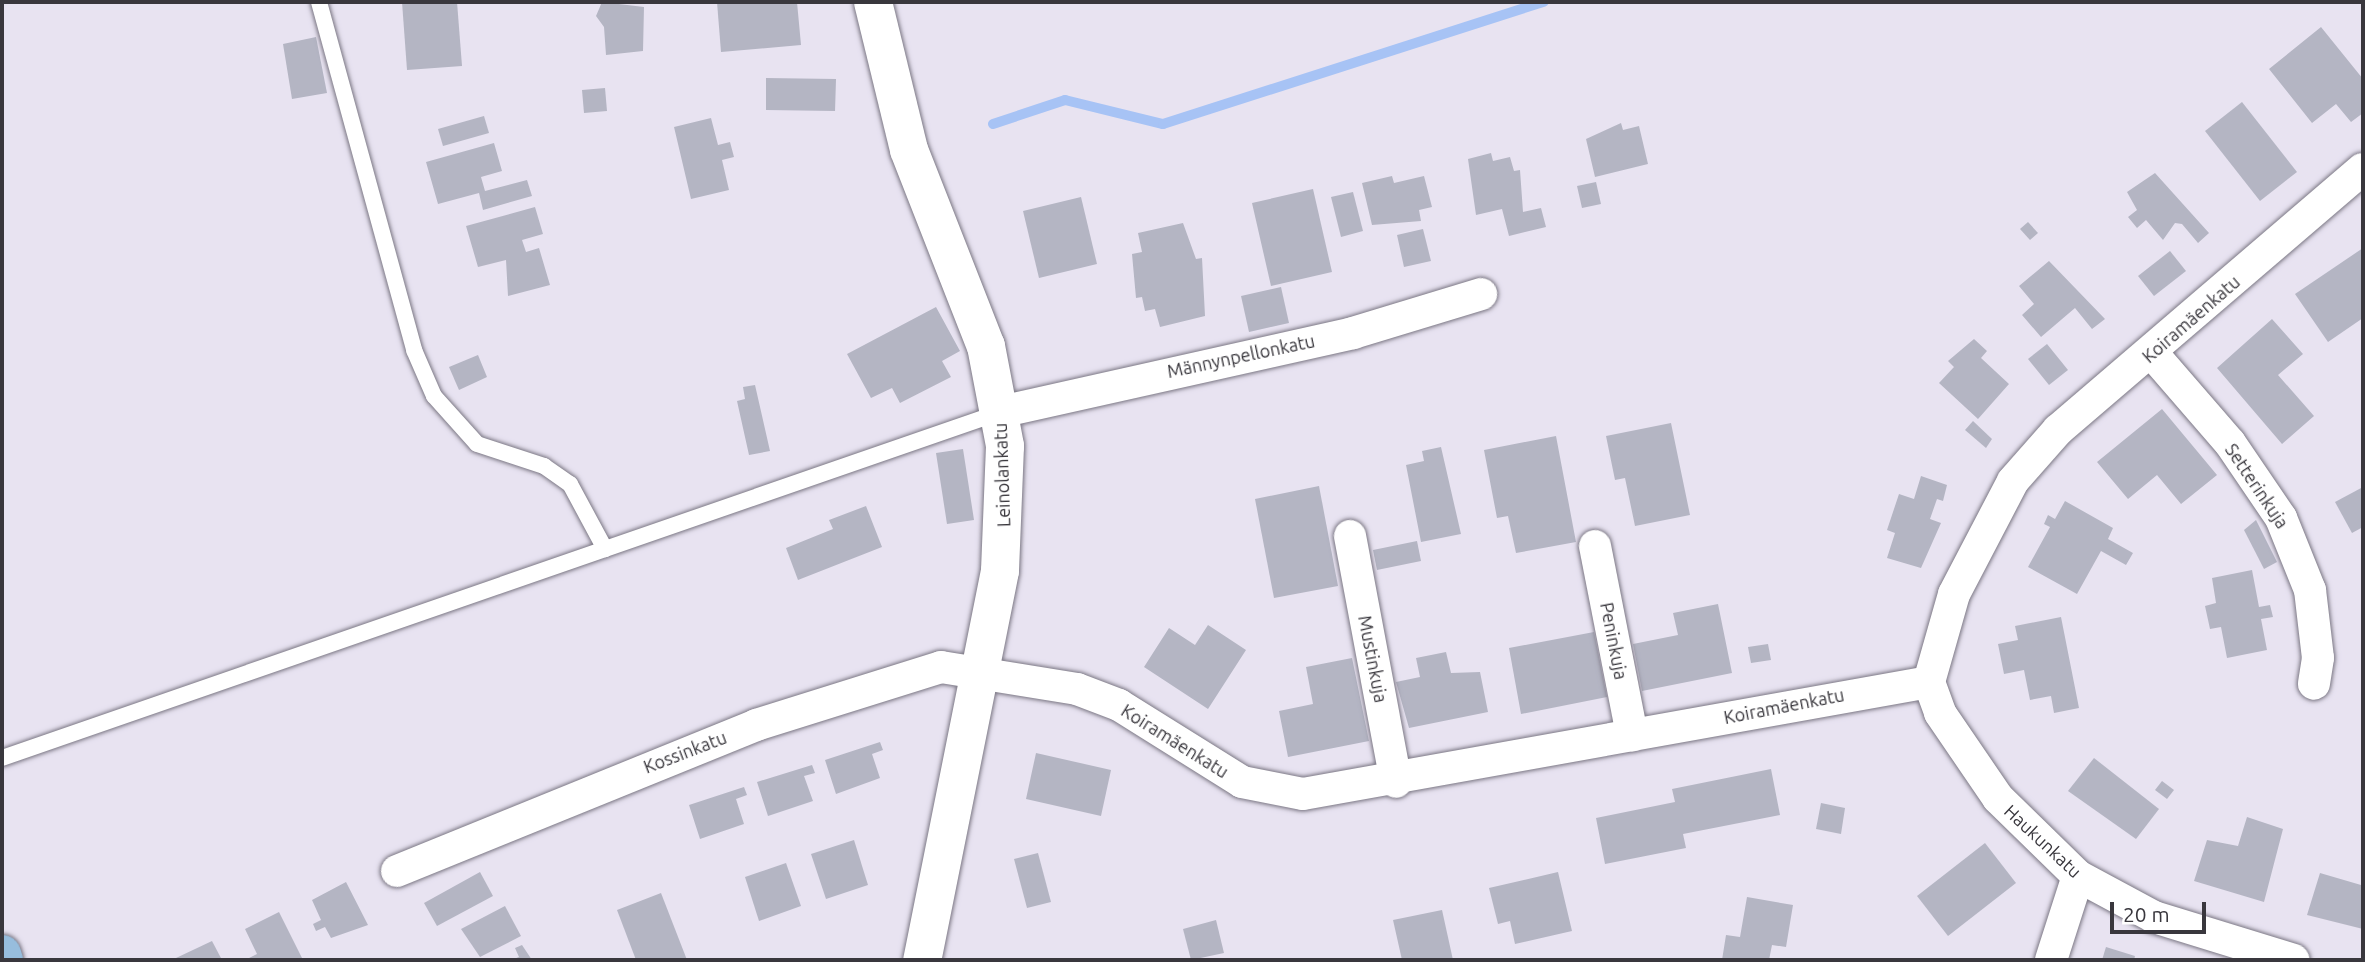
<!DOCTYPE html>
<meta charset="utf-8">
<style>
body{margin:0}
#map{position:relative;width:2365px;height:962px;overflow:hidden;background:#e8e3f1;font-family:Ubuntu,sans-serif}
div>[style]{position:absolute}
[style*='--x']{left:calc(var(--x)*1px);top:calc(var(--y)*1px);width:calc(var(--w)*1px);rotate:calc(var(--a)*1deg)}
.stream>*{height:10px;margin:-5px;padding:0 5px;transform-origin:5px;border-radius:5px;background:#a7c3f5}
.building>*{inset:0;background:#b4b5c3}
.roads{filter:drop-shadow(0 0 2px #7b7784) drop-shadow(0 0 2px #7b7784)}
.lane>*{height:16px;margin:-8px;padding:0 8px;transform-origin:8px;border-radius:8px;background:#fff}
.street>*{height:32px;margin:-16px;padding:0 16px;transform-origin:16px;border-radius:16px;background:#fff}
.secondary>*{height:38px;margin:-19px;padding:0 19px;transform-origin:19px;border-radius:19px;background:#fff}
.primary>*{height:38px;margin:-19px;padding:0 19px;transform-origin:19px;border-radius:19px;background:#97bddd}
span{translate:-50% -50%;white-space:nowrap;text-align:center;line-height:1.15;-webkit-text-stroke:5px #fff;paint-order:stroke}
.street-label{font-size:18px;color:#39373d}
.frame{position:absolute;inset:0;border:4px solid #39373d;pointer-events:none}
.scale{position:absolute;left:2110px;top:902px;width:96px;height:32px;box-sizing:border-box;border:4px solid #39373d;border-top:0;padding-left:9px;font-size:21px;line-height:24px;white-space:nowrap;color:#39373d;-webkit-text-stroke:5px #fff;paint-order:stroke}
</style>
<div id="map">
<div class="stream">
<i style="--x:993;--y:124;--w:76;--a:-18.4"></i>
<i style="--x:1065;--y:100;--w:101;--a:13.8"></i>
<i style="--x:1163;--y:124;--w:400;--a:-17.8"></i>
</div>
<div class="building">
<i style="clip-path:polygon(402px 2px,457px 2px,462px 66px,407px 70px)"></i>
<i style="clip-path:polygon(602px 2px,644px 7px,643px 51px,606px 55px,604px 27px,596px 16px)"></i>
<i style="clip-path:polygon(717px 2px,797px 2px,801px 45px,721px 52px)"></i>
<i style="clip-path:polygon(2321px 27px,2363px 79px,2363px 113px,2351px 122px,2336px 104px,2312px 123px,2269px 69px)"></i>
<i style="clip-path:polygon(316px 37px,327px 93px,292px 99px,283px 44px)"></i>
<i style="clip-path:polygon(766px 78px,836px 79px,835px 111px,766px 110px)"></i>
<i style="clip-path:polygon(605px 88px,607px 111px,584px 113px,582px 90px)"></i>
<i style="clip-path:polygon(2242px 102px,2297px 172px,2260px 201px,2205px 131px)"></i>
<i style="clip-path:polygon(484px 116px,489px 133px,443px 146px,438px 129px)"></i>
<i style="clip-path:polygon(711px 118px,718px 145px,730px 142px,734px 157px,722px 160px,729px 190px,691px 199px,674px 127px)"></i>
<i style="clip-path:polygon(1621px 123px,1623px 130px,1639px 126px,1648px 164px,1595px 177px,1586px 139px)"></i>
<i style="clip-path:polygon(494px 143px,502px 171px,481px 177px,485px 191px,527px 180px,532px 196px,483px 210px,479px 193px,438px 204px,426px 162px)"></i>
<i style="clip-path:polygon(1491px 153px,1493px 161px,1510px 157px,1514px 171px,1520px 170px,1523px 212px,1541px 208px,1546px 227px,1509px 236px,1502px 209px,1476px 215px,1468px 159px)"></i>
<i style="clip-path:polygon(2155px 173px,2209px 233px,2198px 243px,2182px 224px,2175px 223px,2163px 240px,2146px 220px,2137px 228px,2128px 217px,2137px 210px,2127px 192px)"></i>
<i style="clip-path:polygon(1392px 176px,1394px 183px,1424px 176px,1432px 207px,1419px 210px,1421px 221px,1372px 225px,1362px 183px)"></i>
<i style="clip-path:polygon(1596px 182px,1601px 204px,1582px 208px,1577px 186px)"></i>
<i style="clip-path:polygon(1313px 189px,1332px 272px,1271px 286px,1252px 203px)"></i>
<i style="clip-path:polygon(1353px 192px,1363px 231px,1341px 237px,1331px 197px)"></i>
<i style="clip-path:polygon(1081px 197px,1097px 264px,1039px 278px,1023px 211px)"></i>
<i style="clip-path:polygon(535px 207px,543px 234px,522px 240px,526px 252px,539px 248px,550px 285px,508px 296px,506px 260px,478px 267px,466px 226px)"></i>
<i style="clip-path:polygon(2028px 222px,2038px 233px,2030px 240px,2020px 229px)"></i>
<i style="clip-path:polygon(1183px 223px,1196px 259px,1202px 258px,1205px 316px,1160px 327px,1155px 309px,1145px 311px,1142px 297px,1136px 298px,1132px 254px,1142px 252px,1138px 233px)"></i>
<i style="clip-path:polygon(1423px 229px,1431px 261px,1404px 267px,1397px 235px)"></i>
<i style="clip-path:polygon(2363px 248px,2363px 318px,2328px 342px,2295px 294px)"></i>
<i style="clip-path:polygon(2170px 251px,2186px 271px,2154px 296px,2138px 276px)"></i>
<i style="clip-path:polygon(2049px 261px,2105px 319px,2092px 329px,2075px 308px,2041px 337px,2022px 315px,2034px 304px,2019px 286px)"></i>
<i style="clip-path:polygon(1281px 287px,1289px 323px,1249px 332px,1241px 296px)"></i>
<i style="clip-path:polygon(936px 307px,960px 351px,942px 361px,951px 377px,900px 403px,892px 388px,871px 398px,847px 354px)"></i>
<i style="clip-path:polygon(2272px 319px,2303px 354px,2278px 375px,2314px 416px,2282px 444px,2217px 368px)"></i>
<i style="clip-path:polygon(1974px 339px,1987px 351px,1981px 358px,2009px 384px,1978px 419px,1939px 383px,1954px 367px,1948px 361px)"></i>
<i style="clip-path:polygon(2047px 344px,2068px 370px,2049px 385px,2028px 359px)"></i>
<i style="clip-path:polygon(478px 355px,487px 377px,459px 390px,449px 367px)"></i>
<i style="clip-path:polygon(755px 385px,770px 451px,749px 455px,737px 401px,745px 399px,743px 387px)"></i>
<i style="clip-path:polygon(2162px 409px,2217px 475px,2181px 504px,2157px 475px,2128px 499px,2097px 462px)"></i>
<i style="clip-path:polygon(1973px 421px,1992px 439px,1986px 448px,1965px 430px)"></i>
<i style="clip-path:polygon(1671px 423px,1690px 515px,1635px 526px,1625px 478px,1615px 480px,1606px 436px)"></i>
<i style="clip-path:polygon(1556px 436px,1576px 542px,1516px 553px,1508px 516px,1497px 518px,1484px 450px)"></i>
<i style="clip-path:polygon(1441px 447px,1461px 534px,1421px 542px,1406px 465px,1424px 461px,1422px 451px)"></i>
<i style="clip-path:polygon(963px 449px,974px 520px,947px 524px,936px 453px)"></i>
<i style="clip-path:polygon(1921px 476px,1947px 485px,1943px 501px,1937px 499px,1930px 519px,1941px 523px,1921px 568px,1887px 558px,1895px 533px,1887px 530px,1899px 494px,1914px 499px)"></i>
<i style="clip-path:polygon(1319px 486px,1338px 586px,1274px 598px,1255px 499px)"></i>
<i style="clip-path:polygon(2363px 487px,2363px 527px,2352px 533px,2335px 502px)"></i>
<i style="clip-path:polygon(2065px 501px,2113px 528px,2108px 539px,2133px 553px,2126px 565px,2101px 551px,2077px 594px,2028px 567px,2050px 527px,2044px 524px,2048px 515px,2055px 519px)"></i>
<i style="clip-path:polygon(866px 506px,882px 547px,798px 580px,786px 548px,833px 529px,829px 520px)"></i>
<i style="clip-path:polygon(2256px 520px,2277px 562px,2264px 569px,2244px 530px)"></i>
<i style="clip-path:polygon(1417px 541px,1421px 561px,1377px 570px,1373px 550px)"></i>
<i style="clip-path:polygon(2252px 570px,2259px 607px,2270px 605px,2273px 617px,2261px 619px,2267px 650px,2227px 658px,2221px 627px,2210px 629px,2205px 606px,2216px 603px,2212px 578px)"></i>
<i style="clip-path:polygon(1718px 604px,1732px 673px,1642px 691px,1633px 644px,1678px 635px,1673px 613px)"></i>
<i style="clip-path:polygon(2061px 617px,2079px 708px,2054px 713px,2051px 696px,2030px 700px,2024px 670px,2004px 674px,1998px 644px,2018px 640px,2015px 626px)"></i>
<i style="clip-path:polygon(1208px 625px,1246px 650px,1208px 709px,1144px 667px,1169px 628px,1195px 645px)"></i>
<i style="clip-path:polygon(1594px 632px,1607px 697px,1521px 714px,1509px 648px)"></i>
<i style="clip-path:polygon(1768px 644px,1771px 660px,1751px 663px,1748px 647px)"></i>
<i style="clip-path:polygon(1446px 652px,1451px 673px,1480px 672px,1488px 712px,1409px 728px,1396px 682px,1420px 677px,1416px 658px)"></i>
<i style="clip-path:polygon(1352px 658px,1369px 741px,1288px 757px,1279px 711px,1313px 704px,1306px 667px)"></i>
<i style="clip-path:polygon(880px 742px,883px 750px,872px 754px,880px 778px,836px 794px,825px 760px)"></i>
<i style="clip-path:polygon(1036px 753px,1111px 770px,1101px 816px,1026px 799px)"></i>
<i style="clip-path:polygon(2094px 758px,2159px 809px,2136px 839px,2068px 791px)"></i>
<i style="clip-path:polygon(812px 765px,815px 773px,804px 776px,813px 801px,768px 816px,757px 782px)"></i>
<i style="clip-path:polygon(1771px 769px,1780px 815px,1683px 834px,1686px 848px,1605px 864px,1596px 818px,1675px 802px,1672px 789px)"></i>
<i style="clip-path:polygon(2162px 781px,2174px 790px,2167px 799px,2155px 790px)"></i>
<i style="clip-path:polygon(744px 787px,747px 795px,736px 799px,744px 824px,700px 839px,689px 805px)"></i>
<i style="clip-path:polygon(1821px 803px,1845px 808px,1841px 834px,1816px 829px)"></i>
<i style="clip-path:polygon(2247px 817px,2283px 829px,2264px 902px,2194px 881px,2207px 840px,2238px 846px)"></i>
<i style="clip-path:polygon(854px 840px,868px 885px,826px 899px,811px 854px)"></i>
<i style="clip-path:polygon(1985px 843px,2016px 883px,1948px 936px,1917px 896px)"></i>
<i style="clip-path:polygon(1038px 853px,1051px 902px,1027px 908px,1014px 859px)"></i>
<i style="clip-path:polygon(786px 863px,801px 906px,759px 921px,745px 877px)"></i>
<i style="clip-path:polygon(480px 872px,493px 896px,437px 926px,424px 903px)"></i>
<i style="clip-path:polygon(1558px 872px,1572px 931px,1515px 944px,1510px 921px,1498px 924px,1489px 888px)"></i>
<i style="clip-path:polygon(2320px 873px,2361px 885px,2363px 880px,2363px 929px,2307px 915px)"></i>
<i style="clip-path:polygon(346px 882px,368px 925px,331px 938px,325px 927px,316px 931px,313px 924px,321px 920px,312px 900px)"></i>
<i style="clip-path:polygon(661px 893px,687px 960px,636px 960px,617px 910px)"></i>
<i style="clip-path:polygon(1747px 897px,1793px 905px,1786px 947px,1772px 945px,1769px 960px,1722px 960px,1726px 935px,1740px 937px)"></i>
<i style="clip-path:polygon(505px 906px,521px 936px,480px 957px,461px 929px)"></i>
<i style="clip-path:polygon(1442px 910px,1453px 960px,1402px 960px,1393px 920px)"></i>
<i style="clip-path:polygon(279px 912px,302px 958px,245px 960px,257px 954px,245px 929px)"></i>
<i style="clip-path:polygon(1216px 920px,1224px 953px,1191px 960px,1183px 929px)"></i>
<i style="clip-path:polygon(212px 941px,222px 960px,177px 960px,176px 958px)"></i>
<i style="clip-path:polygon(522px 945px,532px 960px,511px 960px,519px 957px,515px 948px)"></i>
<i style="clip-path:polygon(2106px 947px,2135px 956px,2134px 960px,2102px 960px)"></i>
</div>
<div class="roads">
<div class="lane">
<i style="--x:319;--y:2;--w:361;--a:74.7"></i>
<i style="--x:414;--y:350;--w:50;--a:66.5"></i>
<i style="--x:434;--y:396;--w:64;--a:48.1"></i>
<i style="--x:477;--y:444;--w:71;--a:18.2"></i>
<i style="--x:544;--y:466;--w:32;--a:35"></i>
<i style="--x:570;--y:484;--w:74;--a:61.7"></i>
<i style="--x:2;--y:758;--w:1054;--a:-19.11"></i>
</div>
<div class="street">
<i style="--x:2152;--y:353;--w:119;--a:49.1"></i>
<i style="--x:2230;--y:443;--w:91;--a:55.8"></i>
<i style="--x:2281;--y:518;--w:78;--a:68.1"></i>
<i style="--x:2310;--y:590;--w:68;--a:83.3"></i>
<i style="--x:2318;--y:658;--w:26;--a:99"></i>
<i style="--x:1000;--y:412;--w:362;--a:-12.6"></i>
<i style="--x:1353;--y:333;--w:134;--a:-16.9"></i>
<i style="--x:1350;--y:536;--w:250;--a:79.4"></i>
<i style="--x:1595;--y:546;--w:193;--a:78.9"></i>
<i style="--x:1929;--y:682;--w:33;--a:70"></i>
<i style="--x:1940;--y:713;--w:103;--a:55.7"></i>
<i style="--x:1998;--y:798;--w:112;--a:44.3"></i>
<i style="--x:2078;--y:876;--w:86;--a:28.3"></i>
<i style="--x:2154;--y:917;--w:146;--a:17.1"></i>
<i style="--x:397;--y:871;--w:388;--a:-22.1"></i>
<i style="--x:756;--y:725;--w:194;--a:-17.4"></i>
<i style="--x:941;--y:667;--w:138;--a:9.2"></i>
<i style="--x:1077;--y:689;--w:45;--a:20.9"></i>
<i style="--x:1119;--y:705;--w:145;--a:32"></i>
<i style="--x:1242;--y:782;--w:62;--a:11.1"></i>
<i style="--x:1303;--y:794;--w:636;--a:-10.14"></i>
<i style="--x:1929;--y:682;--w:91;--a:-74.1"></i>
<i style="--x:1954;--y:594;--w:127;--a:-62.4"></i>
<i style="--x:2013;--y:481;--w:68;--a:-48.6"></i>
<i style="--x:2058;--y:430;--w:401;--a:-40.6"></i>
<i style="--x:2051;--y:960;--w:88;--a:-72.2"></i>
</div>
<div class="secondary">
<i style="--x:873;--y:2;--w:152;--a:76.3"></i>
<i style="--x:909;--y:150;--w:211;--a:68.6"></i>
<i style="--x:986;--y:346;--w:102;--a:79.2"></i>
<i style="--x:1005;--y:446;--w:125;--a:92.3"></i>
<i style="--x:1000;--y:571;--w:397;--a:101.3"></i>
</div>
<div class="primary">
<i style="--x:2;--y:954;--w:6;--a:72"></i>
</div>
</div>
<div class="street-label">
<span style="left:2191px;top:319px;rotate:-41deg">Koiramäenkatu</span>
<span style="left:1241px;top:356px;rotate:-12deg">Männynpellonkatu</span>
<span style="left:1002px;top:475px;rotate:-92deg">Leinolankatu</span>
<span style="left:2257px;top:486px;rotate:56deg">Setterinkuja</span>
<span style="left:1614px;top:641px;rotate:79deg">Peninkuja</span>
<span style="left:1373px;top:659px;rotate:79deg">Mustinkuja</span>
<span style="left:1784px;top:706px;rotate:-11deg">Koiramäenkatu</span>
<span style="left:1175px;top:741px;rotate:32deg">Koiramäenkatu</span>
<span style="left:685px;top:752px;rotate:-21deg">Kossinkatu</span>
<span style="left:2043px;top:841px;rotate:43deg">Haukunkatu</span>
</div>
<div class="frame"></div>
<div class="scale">20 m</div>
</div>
